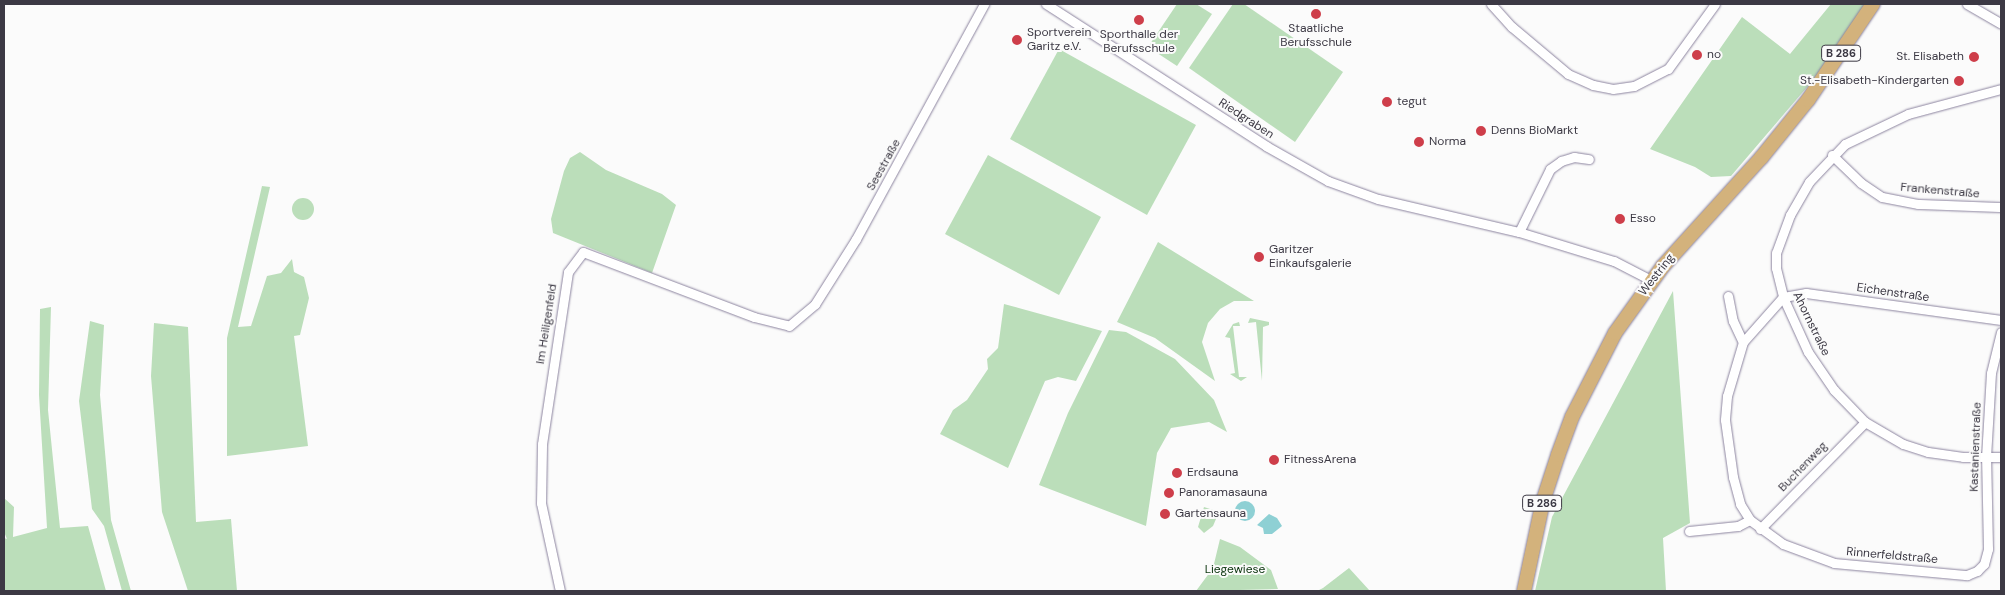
<!DOCTYPE html>
<meta charset="utf-8">
<style>
body{margin:0}
#map{position:relative;width:2005px;height:595px;overflow:hidden;background:#fbfbfb;font-family:"DM Sans",sans-serif}
div>[style]{position:absolute}
[style*='--x']{left:calc(var(--x)*1px);top:calc(var(--y)*1px);width:calc(var(--w)*1px);rotate:calc(var(--a)*1deg)}
.green>*{inset:0;background:#bbdeba}
.round{border-radius:50%}
.water>*{inset:0;background:#8ed0d4}
.roads{filter:drop-shadow(0 0 1px #8c849f) drop-shadow(0 0 1px #8c849f)}
.minor>*{height:9px;margin:-4.5px;padding:0 4.5px;transform-origin:4.5px;border-radius:4.5px;background:#fff}
.primary>*{height:14px;margin:-7px;padding:0 7px;transform-origin:7px;border-radius:7px;background:#d3b27c}
.dots>*{width:14px;height:14px;translate:-50% -50%;box-sizing:border-box;border:2px solid #fbfbfb;border-radius:50%}
span{translate:-50% -50%;white-space:nowrap;text-align:center;line-height:1.15;-webkit-text-stroke:4px #fbfbfb;paint-order:stroke}
.shield-label span{padding:1px 4px;background:#fbfbfb;border:1px solid;border-radius:4px;-webkit-text-stroke-width:0}
.shield-label{font-size:11px;color:#3c3944;font-weight:700}
.poi-label{font-size:12px;color:#3c3944}
.left{translate:0 -50%;text-align:left}
.right{translate:-100% -50%;text-align:right}
.street-label{font-size:12px;color:#3c3944}
.park-label{font-size:12px;color:#0b340e}
.frame{position:absolute;inset:0;border:5px solid #3c3944;pointer-events:none}
</style>
<div id="map">
<div class="green">
<i style="clip-path:polygon(1177px 4px,1196px 4px,1212px 14px,1177px 66px,1148px 47px)"></i>
<i style="clip-path:polygon(1233px 4px,1244px 4px,1343px 72px,1295px 142px,1189px 68px)"></i>
<i style="clip-path:polygon(1831px 4px,1866px 4px,1820px 72px,1731px 176px,1711px 177px,1695px 167px,1650px 149px,1742px 17px,1790px 54px)"></i>
<i style="clip-path:polygon(1059px 49px,1196px 125px,1147px 215px,1010px 139px)"></i>
<i style="clip-path:polygon(580px 152px,606px 170px,662px 194px,676px 205px,652px 273px,553px 233px,551px 219px,564px 171px,570px 158px)"></i>
<i style="clip-path:polygon(988px 155px,1101px 217px,1059px 295px,945px 234px)"></i>
<i style="clip-path:polygon(262px 186px,270px 187px,238px 327px,251px 326px,267px 276px,281px 273px,292px 259px,294px 272px,304px 277px,309px 298px,300px 335px,294px 336px,308px 446px,227px 456px,227px 338px)"></i>
<i class="round" style="left:292px;top:198px;width:22px;height:22px"></i>
<i style="clip-path:polygon(1158px 242px,1254px 301px,1234px 301px,1220px 309px,1208px 323px,1202px 342px,1215px 381px,1155px 338px,1117px 322px)"></i>
<i style="clip-path:polygon(1673px 291px,1690px 523px,1663px 538px,1666px 591px,1535px 591px,1552px 517px)"></i>
<i style="clip-path:polygon(1004px 304px,1102px 331px,1076px 381px,1058px 377px,1045px 381px,1008px 468px,940px 434px,953px 410px,967px 400px,988px 369px,987px 359px,998px 348px)"></i>
<i style="clip-path:polygon(51px 307px,48px 410px,60px 528px,88px 526px,106px 591px,4px 591px,4px 538px,7px 539px,4px 532px,4px 498px,14px 507px,13px 537px,47px 528px,39px 395px,40px 309px)"></i>
<i style="clip-path:polygon(1250px 318px,1269px 322px,1269px 325px,1263px 327px,1262px 381px,1256px 322px,1248px 323px)"></i>
<i style="clip-path:polygon(90px 321px,104px 325px,100px 395px,111px 520px,131px 591px,122px 591px,104px 526px,92px 509px,79px 401px)"></i>
<i style="clip-path:polygon(1239px 322px,1240px 326px,1233px 326px,1239px 377px,1247px 377px,1241px 381px,1230px 374px,1235px 373px,1230px 338px,1225px 337px,1233px 324px)"></i>
<i style="clip-path:polygon(154px 323px,188px 327px,196px 522px,231px 519px,237px 591px,188px 591px,162px 512px,151px 376px)"></i>
<i style="clip-path:polygon(1109px 330px,1126px 332px,1175px 359px,1214px 400px,1227px 432px,1209px 422px,1171px 428px,1157px 453px,1146px 526px,1039px 485px,1068px 413px)"></i>
<i style="clip-path:polygon(1204px 507px,1219px 512px,1213px 526px,1204px 533px,1198px 527px)"></i>
<i style="clip-path:polygon(1220px 539px,1240px 547px,1271px 570px,1278px 589px,1196px 591px,1213px 568px)"></i>
<i style="clip-path:polygon(1349px 568px,1370px 591px,1317px 591px,1323px 588px)"></i>
</div>
<div class="water">
<i class="round" style="left:1235px;top:501px;width:20px;height:20px"></i>
<i style="clip-path:polygon(1269px 514px,1277px 518px,1282px 526px,1272px 534px,1264px 534px,1263px 528px,1257px 525px)"></i>
</div>
<div class="roads">
<div class="minor">
<i style="--x:1046;--y:4;--w:262;--a:32.8"></i>
<i style="--x:1266;--y:146;--w:71;--a:29.4"></i>
<i style="--x:1328;--y:181;--w:53;--a:19.8"></i>
<i style="--x:1378;--y:199;--w:145;--a:13.2"></i>
<i style="--x:1519;--y:232;--w:99;--a:17"></i>
<i style="--x:1614;--y:261;--w:42;--a:27.2"></i>
<i style="--x:1491;--y:4;--w:31;--a:48"></i>
<i style="--x:1512;--y:27;--w:73;--a:40"></i>
<i style="--x:1568;--y:74;--w:27;--a:24"></i>
<i style="--x:1593;--y:85;--w:20;--a:11"></i>
<i style="--x:1613;--y:89;--w:21;--a:-8"></i>
<i style="--x:1634;--y:86;--w:38;--a:-27"></i>
<i style="--x:1668;--y:69;--w:80;--a:-54.1"></i>
<i style="--x:1967;--y:4;--w:39;--a:30"></i>
<i style="--x:2001;--y:89;--w:96;--a:165"></i>
<i style="--x:1908;--y:114;--w:70;--a:154.5"></i>
<i style="--x:1845;--y:144;--w:52;--a:133.5"></i>
<i style="--x:1809;--y:182;--w:38;--a:120"></i>
<i style="--x:1790;--y:215;--w:40;--a:110.2"></i>
<i style="--x:1776;--y:253;--w:15;--a:90"></i>
<i style="--x:1776;--y:268;--w:30;--a:76"></i>
<i style="--x:1783;--y:297;--w:60;--a:65.6"></i>
<i style="--x:1808;--y:352;--w:46;--a:55.6"></i>
<i style="--x:1834;--y:390;--w:45;--a:45.9"></i>
<i style="--x:1865;--y:422;--w:44;--a:30.1"></i>
<i style="--x:1903;--y:444;--w:26;--a:18"></i>
<i style="--x:1928;--y:452;--w:35;--a:8"></i>
<i style="--x:1963;--y:457;--w:38;--a:0"></i>
<i style="--x:1832;--y:155;--w:40;--a:44"></i>
<i style="--x:1861;--y:183;--w:25;--a:34"></i>
<i style="--x:1882;--y:197;--w:37;--a:11"></i>
<i style="--x:1918;--y:204;--w:83;--a:2.1"></i>
<i style="--x:1519;--y:232;--w:70;--a:-63.8"></i>
<i style="--x:1550;--y:169;--w:14;--a:-36"></i>
<i style="--x:1561;--y:161;--w:14;--a:-17"></i>
<i style="--x:1574;--y:157;--w:15;--a:8"></i>
<i style="--x:1728;--y:296;--w:25;--a:79"></i>
<i style="--x:1733;--y:321;--w:23;--a:65"></i>
<i style="--x:2001;--y:320;--w:197;--a:-172.1"></i>
<i style="--x:1806;--y:293;--w:23;--a:170"></i>
<i style="--x:1783;--y:297;--w:60;--a:131.6"></i>
<i style="--x:1743;--y:342;--w:56;--a:106.5"></i>
<i style="--x:1727;--y:396;--w:24;--a:95"></i>
<i style="--x:1725;--y:420;--w:58;--a:82"></i>
<i style="--x:1733;--y:477;--w:28;--a:75"></i>
<i style="--x:1740;--y:504;--w:19;--a:58"></i>
<i style="--x:1750;--y:520;--w:41;--a:36"></i>
<i style="--x:1783;--y:544;--w:54;--a:20.4"></i>
<i style="--x:1834;--y:563;--w:134;--a:5.2"></i>
<i style="--x:1967;--y:575;--w:11;--a:-22"></i>
<i style="--x:1977;--y:571;--w:10;--a:-45"></i>
<i style="--x:1984;--y:564;--w:16;--a:-75"></i>
<i style="--x:1988;--y:549;--w:92;--a:-91.2"></i>
<i style="--x:1986;--y:457;--w:84;--a:-86.6"></i>
<i style="--x:1991;--y:373;--w:42;--a:-76.3"></i>
<i style="--x:1760;--y:529;--w:150;--a:-45.5"></i>
<i style="--x:1689;--y:531;--w:49;--a:-5.8"></i>
<i style="--x:1738;--y:526;--w:13;--a:-27"></i>
<i style="--x:560;--y:591;--w:90;--a:-102.2"></i>
<i style="--x:541;--y:503;--w:59;--a:-89"></i>
<i style="--x:542;--y:444;--w:174;--a:-81.4"></i>
<i style="--x:568;--y:272;--w:25;--a:-53"></i>
<i style="--x:583;--y:252;--w:183;--a:20.8"></i>
<i style="--x:754;--y:317;--w:36;--a:14"></i>
<i style="--x:789;--y:326;--w:34;--a:-40"></i>
<i style="--x:815;--y:304;--w:77;--a:-57.8"></i>
<i style="--x:856;--y:239;--w:268;--a:-61.4"></i>
</div>
<div class="primary">
<i style="--x:1524;--y:591;--w:92;--a:-78.1"></i>
<i style="--x:1543;--y:501;--w:48;--a:-71.9"></i>
<i style="--x:1558;--y:455;--w:40;--a:-69.8"></i>
<i style="--x:1572;--y:417;--w:94;--a:-62.9"></i>
<i style="--x:1615;--y:333;--w:82;--a:-54.4"></i>
<i style="--x:1663;--y:266;--w:146;--a:-47.8"></i>
<i style="--x:1761;--y:158;--w:75;--a:-51"></i>
<i style="--x:1808;--y:100;--w:116;--a:-55.9"></i>
</div>
</div>
<div class="dots">
<i style="left:1316px;top:14px;background:#ce3e4a"></i>
<i style="left:1139px;top:20px;background:#ce3e4a"></i>
<i style="left:1017px;top:40px;background:#ce3e4a"></i>
<i style="left:1697px;top:55px;background:#ce3e4a"></i>
<i style="left:1974px;top:57px;background:#ce3e4a"></i>
<i style="left:1959px;top:81px;background:#ce3e4a"></i>
<i style="left:1387px;top:102px;background:#ce3e4a"></i>
<i style="left:1481px;top:131px;background:#ce3e4a"></i>
<i style="left:1419px;top:142px;background:#ce3e4a"></i>
<i style="left:1620px;top:219px;background:#ce3e4a"></i>
<i style="left:1259px;top:257px;background:#ce3e4a"></i>
<i style="left:1274px;top:460px;background:#ce3e4a"></i>
<i style="left:1177px;top:473px;background:#ce3e4a"></i>
<i style="left:1169px;top:493px;background:#ce3e4a"></i>
<i style="left:1165px;top:514px;background:#ce3e4a"></i>
</div>
<div class="shield-label">
<span style="left:1841px;top:53px">B 286</span>
<span style="left:1542px;top:503px">B 286</span>
</div>
<div class="poi-label">
<span style="left:1316px;top:36px">Staatliche<br>Berufsschule</span>
<span class="left" style="left:1027px;top:40px">Sportverein<br>Garitz e.V.</span>
<span style="left:1139px;top:42px">Sporthalle der<br>Berufsschule</span>
<span class="left" style="left:1707px;top:55px">no</span>
<span class="right" style="left:1964px;top:57px">St. Elisabeth</span>
<span class="right" style="left:1949px;top:81px">St.-Elisabeth-Kindergarten</span>
<span class="left" style="left:1397px;top:102px">tegut</span>
<span class="left" style="left:1491px;top:131px">Denns BioMarkt</span>
<span class="left" style="left:1429px;top:142px">Norma</span>
<span class="left" style="left:1630px;top:219px">Esso</span>
<span class="left" style="left:1269px;top:257px">Garitzer<br>Einkaufsgalerie</span>
<span class="left" style="left:1284px;top:460px">FitnessArena</span>
<span class="left" style="left:1187px;top:473px">Erdsauna</span>
<span class="left" style="left:1179px;top:493px">Panoramasauna</span>
<span class="left" style="left:1175px;top:514px">Gartensauna</span>
</div>
<div class="street-label">
<span style="left:1246px;top:119px;rotate:33deg">Riedgraben</span>
<span style="left:884px;top:165px;rotate:-61deg">Seestraße</span>
<span style="left:1940px;top:191px;rotate:5deg">Frankenstraße</span>
<span style="left:1657px;top:275px;rotate:-52deg">Westring</span>
<span style="left:1893px;top:293px;rotate:8deg">Eichenstraße</span>
<span style="left:547px;top:324px;rotate:-81deg">Im Heiligenfeld</span>
<span style="left:1811px;top:324px;rotate:64deg">Ahornstraße</span>
<span style="left:1976px;top:447px;rotate:-88deg">Kastanienstraße</span>
<span style="left:1803px;top:467px;rotate:-46deg">Buchenweg</span>
<span style="left:1892px;top:556px;rotate:5deg">Rinnerfeldstraße</span>
</div>
<div class="park-label">
<span style="left:1235px;top:570px">Liegewiese</span>
</div>
<div class="frame"></div>
</div>
